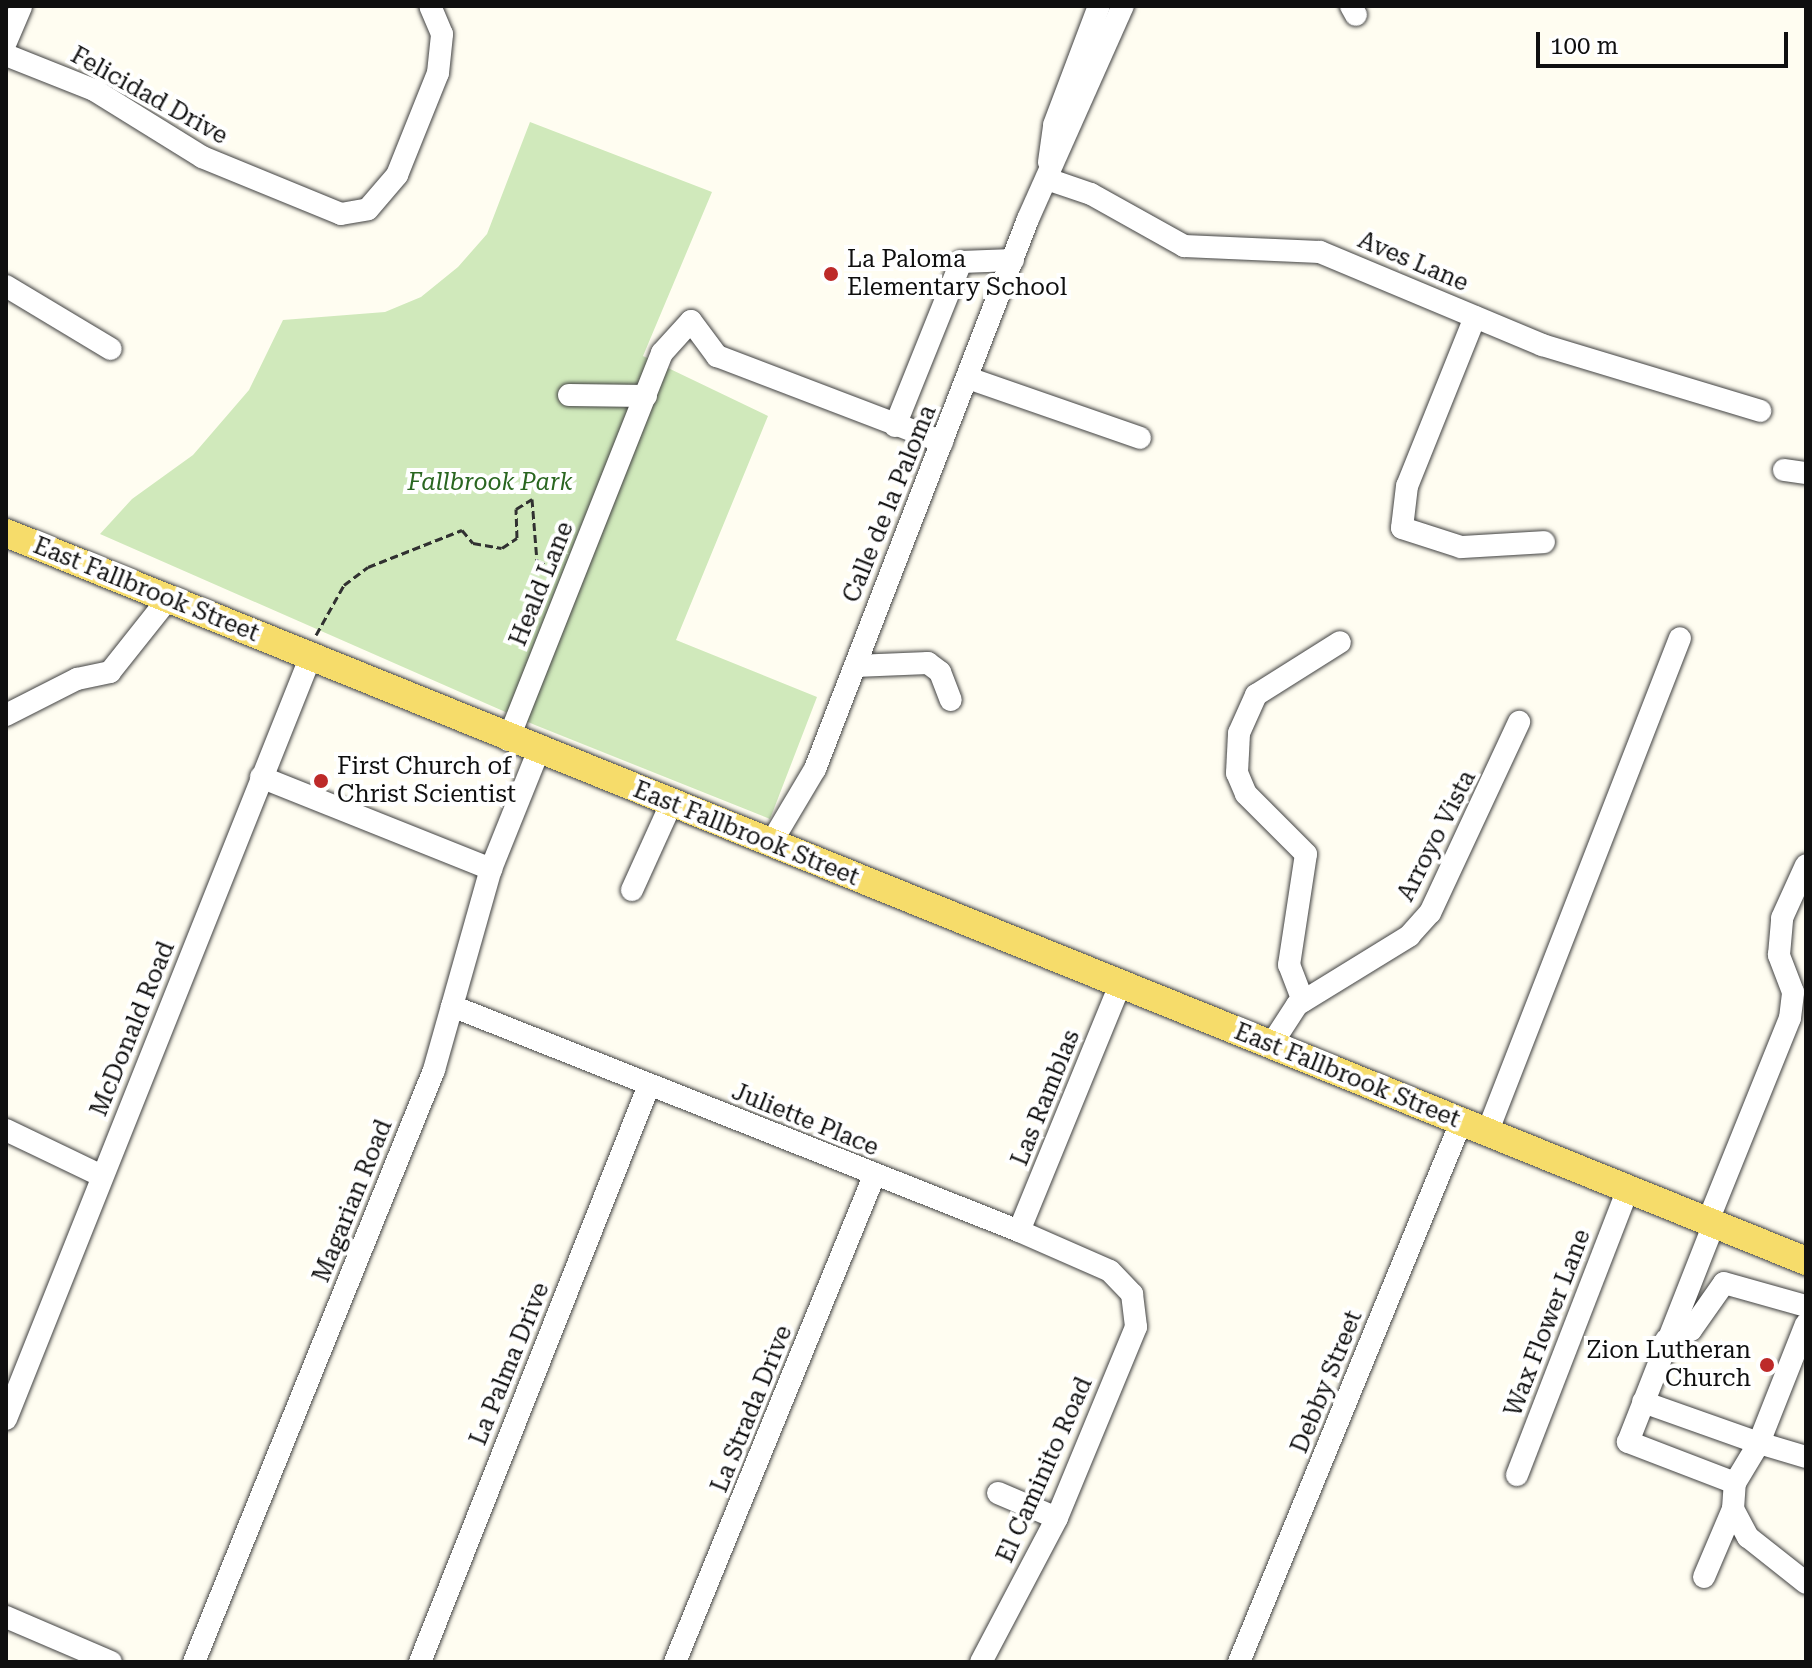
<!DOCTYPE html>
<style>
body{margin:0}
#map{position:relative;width:1812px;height:1668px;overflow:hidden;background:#fffdf1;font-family:"Roboto Serif",serif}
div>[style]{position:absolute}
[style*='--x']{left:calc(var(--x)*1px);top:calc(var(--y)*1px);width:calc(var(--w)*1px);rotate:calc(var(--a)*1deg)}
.green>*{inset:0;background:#d0e9bb}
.path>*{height:3px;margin-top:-1.5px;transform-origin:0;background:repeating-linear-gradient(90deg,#313131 0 8px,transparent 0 12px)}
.roads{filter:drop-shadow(0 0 2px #424242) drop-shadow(0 0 2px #424242)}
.minor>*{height:22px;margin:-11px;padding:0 11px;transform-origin:11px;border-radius:11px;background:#fff}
.major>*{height:28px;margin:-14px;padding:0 14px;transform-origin:14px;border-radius:14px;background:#f6dc6a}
.dots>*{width:22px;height:22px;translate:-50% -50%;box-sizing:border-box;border:4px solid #fff;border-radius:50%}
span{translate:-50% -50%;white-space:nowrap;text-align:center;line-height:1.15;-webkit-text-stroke:8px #fff;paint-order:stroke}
.street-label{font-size:24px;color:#0f0f0f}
.poi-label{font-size:24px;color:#0f0f0f}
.left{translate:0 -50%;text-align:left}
.right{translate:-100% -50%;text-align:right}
.park-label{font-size:24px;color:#2a6620;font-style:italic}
.frame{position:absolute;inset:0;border:8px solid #0f0f0f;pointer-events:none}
.scale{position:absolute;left:1536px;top:32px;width:252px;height:36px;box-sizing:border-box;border:4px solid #0f0f0f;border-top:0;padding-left:10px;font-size:24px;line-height:28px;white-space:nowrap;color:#0f0f0f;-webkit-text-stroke:6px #fff;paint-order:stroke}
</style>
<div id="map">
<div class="green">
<i style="clip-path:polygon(530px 122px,712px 192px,643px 356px,768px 416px,676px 640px,817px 697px,770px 819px,535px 725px,100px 534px,132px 499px,193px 455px,249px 390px,283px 320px,385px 312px,421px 297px,458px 267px,487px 234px)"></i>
</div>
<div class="path">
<i style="--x:316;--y:635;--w:57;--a:-60.8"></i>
<i style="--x:344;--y:585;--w:30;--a:-37"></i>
<i style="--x:368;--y:567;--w:101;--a:-21.5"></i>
<i style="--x:462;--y:530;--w:17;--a:50"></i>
<i style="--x:473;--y:543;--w:29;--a:10"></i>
<i style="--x:502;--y:548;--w:18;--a:-34"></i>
<i style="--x:517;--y:538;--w:29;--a:-92"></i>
<i style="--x:516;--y:509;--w:19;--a:-32"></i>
<i style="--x:532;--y:499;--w:62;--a:85.4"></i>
<i style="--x:537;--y:561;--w:18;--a:22"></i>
</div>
<div class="roads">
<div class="minor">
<i style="--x:1351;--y:6;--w:10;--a:61"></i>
<i style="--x:6;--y:42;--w:39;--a:-67"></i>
<i style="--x:6;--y:55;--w:95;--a:21.7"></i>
<i style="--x:94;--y:90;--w:127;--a:31.8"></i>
<i style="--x:202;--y:157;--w:150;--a:22.3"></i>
<i style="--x:341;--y:214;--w:27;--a:-10"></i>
<i style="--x:368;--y:209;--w:45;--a:-49.5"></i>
<i style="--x:397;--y:175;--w:110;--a:-68.1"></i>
<i style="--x:438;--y:73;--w:39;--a:-84"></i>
<i style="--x:442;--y:34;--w:30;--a:-113"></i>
<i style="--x:1049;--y:162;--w:37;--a:-82"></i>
<i style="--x:1054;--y:125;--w:127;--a:-69.3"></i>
<i style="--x:1047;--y:179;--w:46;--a:18.8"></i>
<i style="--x:1091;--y:194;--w:107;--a:29.2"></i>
<i style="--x:1184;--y:246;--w:136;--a:2.5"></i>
<i style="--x:1320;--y:252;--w:241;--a:22.7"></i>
<i style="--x:1542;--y:345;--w:228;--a:16.8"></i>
<i style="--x:6;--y:286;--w:122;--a:31"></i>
<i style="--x:1475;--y:317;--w:182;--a:111.9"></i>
<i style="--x:1407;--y:486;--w:42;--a:96.8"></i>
<i style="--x:1402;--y:528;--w:62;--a:17.9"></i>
<i style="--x:1461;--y:547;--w:83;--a:-3.4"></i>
<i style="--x:968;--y:378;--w:182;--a:19.2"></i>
<i style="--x:569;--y:395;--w:77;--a:0.7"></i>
<i style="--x:895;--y:426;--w:177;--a:-68.1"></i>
<i style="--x:961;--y:262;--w:52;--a:-2.2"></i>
<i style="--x:1784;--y:470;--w:22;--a:8"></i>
<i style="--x:855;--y:666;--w:73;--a:-2.4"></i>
<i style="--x:928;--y:663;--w:15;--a:37"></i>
<i style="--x:940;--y:672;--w:30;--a:69"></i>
<i style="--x:6;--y:715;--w:80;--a:-26.9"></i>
<i style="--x:77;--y:679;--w:34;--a:-12"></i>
<i style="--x:110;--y:672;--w:93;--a:-51.5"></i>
<i style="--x:508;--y:740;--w:417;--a:-68.3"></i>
<i style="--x:662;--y:353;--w:43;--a:-47.8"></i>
<i style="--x:691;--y:321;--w:44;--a:53.4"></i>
<i style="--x:717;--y:356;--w:241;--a:20.9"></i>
<i style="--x:261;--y:777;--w:248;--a:21.8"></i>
<i style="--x:771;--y:843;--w:86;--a:-59.3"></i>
<i style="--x:815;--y:769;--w:590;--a:-68.83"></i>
<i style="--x:1028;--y:219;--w:233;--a:-66"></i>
<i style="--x:632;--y:890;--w:94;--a:-65.6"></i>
<i style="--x:1303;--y:1001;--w:39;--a:-111"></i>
<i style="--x:1289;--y:965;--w:112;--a:-81.3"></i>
<i style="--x:1306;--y:854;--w:85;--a:-135"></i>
<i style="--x:1246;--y:794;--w:23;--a:-113"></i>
<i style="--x:1237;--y:773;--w:40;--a:-87.1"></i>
<i style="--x:1239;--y:733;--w:42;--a:-65.9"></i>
<i style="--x:1256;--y:695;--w:99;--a:-32.2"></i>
<i style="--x:452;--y:1006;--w:610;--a:21.64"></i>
<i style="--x:1019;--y:1231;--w:99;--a:23.7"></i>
<i style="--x:1110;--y:1271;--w:32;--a:46"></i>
<i style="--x:1132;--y:1294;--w:33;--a:83"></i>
<i style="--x:1136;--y:1327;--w:207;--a:112.5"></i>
<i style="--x:1057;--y:1518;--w:163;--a:117.8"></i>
<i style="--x:1271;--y:1045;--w:48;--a:-57"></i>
<i style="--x:1297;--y:1005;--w:132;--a:-31.6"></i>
<i style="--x:1409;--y:936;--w:31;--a:-48"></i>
<i style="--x:1430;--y:913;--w:211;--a:-65"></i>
<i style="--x:6;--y:1130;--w:106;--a:25.6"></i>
<i style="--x:1487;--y:1133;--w:531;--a:-68.7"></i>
<i style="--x:1708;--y:1221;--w:219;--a:-68"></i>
<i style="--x:1790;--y:1018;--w:26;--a:-83"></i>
<i style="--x:1793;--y:992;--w:40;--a:-111"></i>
<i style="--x:1779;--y:955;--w:37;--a:-85"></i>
<i style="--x:1782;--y:918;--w:58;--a:-65.6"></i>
<i style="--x:1019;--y:1231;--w:266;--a:-67.7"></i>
<i style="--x:1806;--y:1324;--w:128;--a:111.6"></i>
<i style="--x:1759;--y:1443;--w:49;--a:16.6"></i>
<i style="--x:1666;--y:1340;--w:27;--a:-22"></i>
<i style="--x:1691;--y:1330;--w:57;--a:-54.9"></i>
<i style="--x:1724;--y:1283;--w:85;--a:15.7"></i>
<i style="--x:1643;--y:1402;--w:123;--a:19.5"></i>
<i style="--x:1759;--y:1443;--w:47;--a:121"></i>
<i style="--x:6;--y:1419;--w:819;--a:-68.22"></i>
<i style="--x:1517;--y:1475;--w:307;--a:-68.8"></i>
<i style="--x:998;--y:1493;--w:64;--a:23"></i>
<i style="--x:1733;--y:1509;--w:32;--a:62"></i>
<i style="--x:1748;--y:1537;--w:74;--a:38.4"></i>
<i style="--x:1704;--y:1577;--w:74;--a:-66.9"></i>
<i style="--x:1733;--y:1509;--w:26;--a:-86"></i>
<i style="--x:1735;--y:1483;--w:115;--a:-159"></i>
<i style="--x:1628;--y:1442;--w:234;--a:-68.5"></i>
<i style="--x:6;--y:1617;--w:114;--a:23.2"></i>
<i style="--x:194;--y:1662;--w:639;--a:-67.93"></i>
<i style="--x:434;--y:1070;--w:209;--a:-74.2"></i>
<i style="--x:491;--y:869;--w:126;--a:-68.1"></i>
<i style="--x:420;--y:1662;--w:621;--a:-68.35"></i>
<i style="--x:675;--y:1662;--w:525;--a:-67.73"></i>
<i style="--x:1239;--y:1662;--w:584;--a:-67.65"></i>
</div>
<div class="major">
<i style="--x:6;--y:533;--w:1942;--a:22.02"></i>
</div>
</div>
<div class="dots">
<i style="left:831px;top:274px;background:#bd2a29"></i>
<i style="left:321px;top:781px;background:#bd2a29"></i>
<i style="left:1767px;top:1365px;background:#bd2a29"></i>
</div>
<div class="street-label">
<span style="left:149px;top:96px;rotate:29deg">Felicidad Drive</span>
<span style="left:1413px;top:262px;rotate:23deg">Aves Lane</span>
<span style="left:890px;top:504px;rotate:-68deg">Calle de la Paloma</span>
<span style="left:542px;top:584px;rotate:-68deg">Heald Lane</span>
<span style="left:146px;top:590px;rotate:22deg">East Fallbrook Street</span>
<span style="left:746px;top:834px;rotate:22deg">East Fallbrook Street</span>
<span style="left:1437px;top:836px;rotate:-63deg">Arroyo Vista</span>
<span style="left:133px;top:1029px;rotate:-68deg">McDonald Road</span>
<span style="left:1347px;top:1076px;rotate:22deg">East Fallbrook Street</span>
<span style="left:1046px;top:1098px;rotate:-68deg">Las Ramblas</span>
<span style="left:805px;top:1120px;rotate:22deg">Juliette Place</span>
<span style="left:353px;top:1201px;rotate:-68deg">Magarian Road</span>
<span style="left:1548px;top:1323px;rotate:-69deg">Wax Flower Lane</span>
<span style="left:510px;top:1364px;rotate:-68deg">La Palma Drive</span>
<span style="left:1327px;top:1382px;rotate:-68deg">Debby Street</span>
<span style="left:752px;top:1409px;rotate:-68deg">La Strada Drive</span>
<span style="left:1045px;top:1470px;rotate:-66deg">El Caminito Road</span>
</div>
<div class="poi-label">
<span class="left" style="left:847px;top:274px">La Paloma<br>Elementary School</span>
<span class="left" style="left:337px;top:781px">First Church of<br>Christ Scientist</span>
<span class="right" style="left:1751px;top:1365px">Zion Lutheran<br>Church</span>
</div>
<div class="park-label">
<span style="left:490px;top:483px">Fallbrook Park</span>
</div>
<div class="frame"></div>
<div class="scale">100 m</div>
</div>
